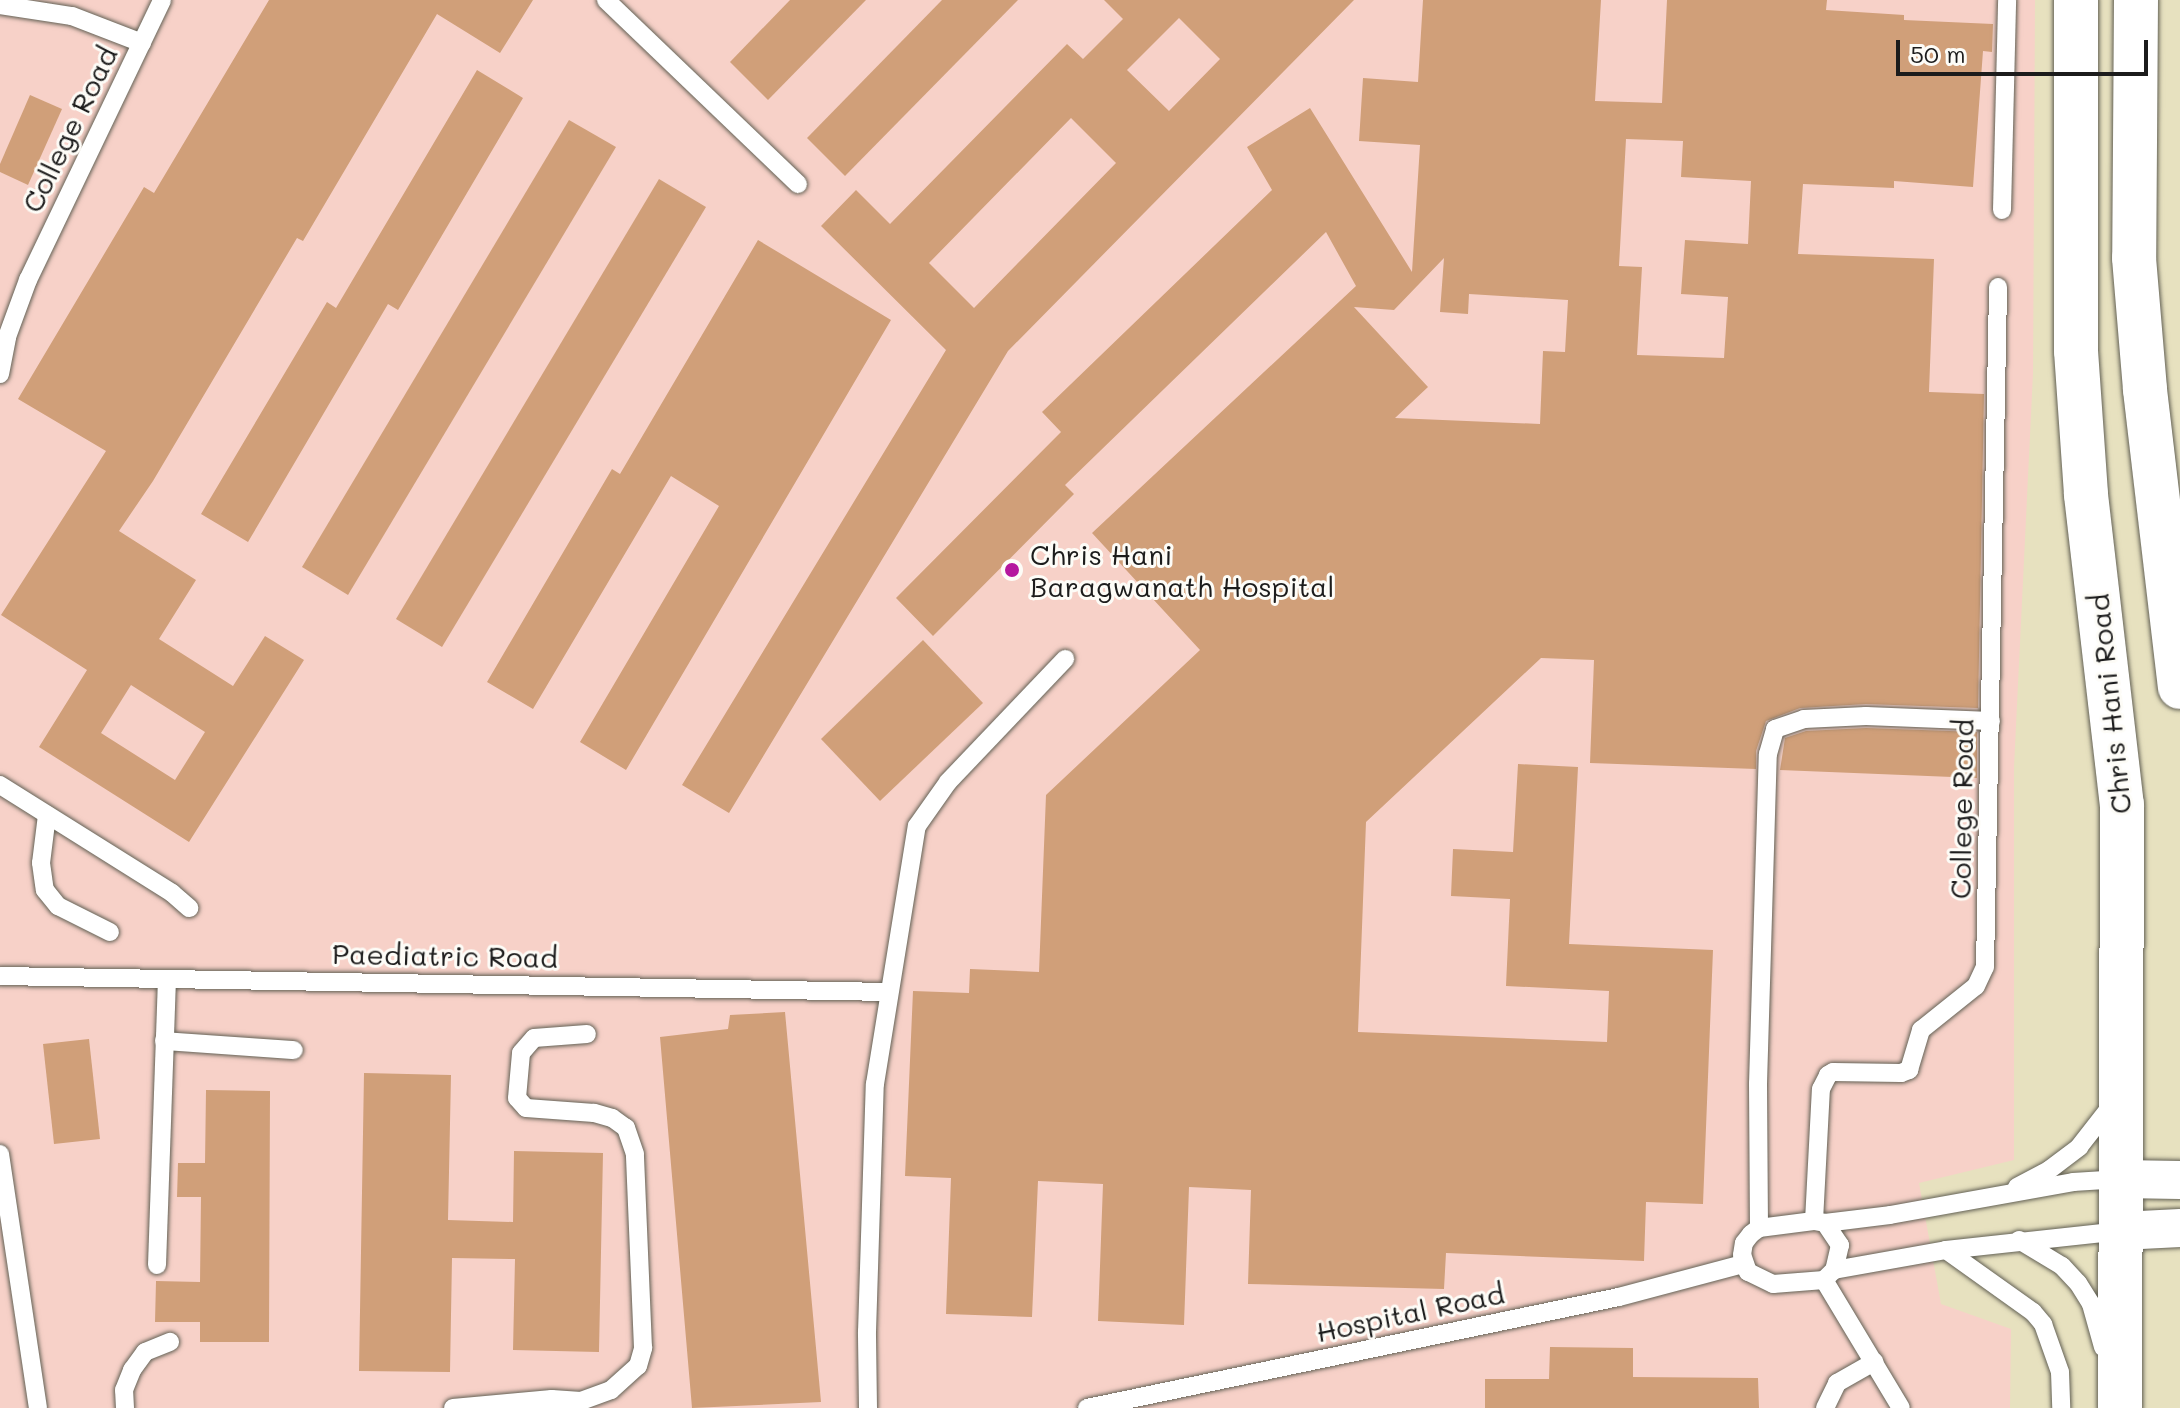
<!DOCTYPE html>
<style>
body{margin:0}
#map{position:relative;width:2180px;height:1408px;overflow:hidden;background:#e7e1bf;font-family:Mali,sans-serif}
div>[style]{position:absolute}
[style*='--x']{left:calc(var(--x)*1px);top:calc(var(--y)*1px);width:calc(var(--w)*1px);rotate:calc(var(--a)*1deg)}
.built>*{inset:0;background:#f7d1c8}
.building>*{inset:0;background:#d09f79}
.roads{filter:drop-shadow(0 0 2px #636155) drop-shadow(0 0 2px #636155)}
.service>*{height:18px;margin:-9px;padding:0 9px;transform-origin:9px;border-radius:9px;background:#fff}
.minor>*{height:38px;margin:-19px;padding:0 19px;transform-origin:19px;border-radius:19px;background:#fff}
.secondary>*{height:44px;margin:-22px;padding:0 22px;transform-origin:22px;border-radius:22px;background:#fff}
.dots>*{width:22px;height:22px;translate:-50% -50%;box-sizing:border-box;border:4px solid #fdfcf7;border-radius:50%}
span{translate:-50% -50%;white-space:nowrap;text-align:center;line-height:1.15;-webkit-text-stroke:6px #fdfcf7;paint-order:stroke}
.street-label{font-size:28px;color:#1c1c1c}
.poi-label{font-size:28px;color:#1c1c1c}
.left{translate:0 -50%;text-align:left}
.scale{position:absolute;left:1896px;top:40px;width:252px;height:36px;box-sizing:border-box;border:4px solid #1c1c1c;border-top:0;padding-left:10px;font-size:24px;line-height:28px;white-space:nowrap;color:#1c1c1c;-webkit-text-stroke:6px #fdfcf7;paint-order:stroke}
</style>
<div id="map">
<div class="built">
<i style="clip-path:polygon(0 0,2035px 0,2033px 373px,2014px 767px,2014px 1160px,1919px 1183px,1941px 1304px,2011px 1329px,2010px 1408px,0 1408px)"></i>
</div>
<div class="building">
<i style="clip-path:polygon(evenodd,269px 0,533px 0,500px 53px,437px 14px,303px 241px,297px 238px,153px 481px,119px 531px,196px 580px,159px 639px,233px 686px,265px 636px,304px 660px,189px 842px,39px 747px,87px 670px,1px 615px,106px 451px,18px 399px,144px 187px,154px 193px,269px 0,131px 685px,205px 732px,175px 780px,101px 733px,131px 685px)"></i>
<i style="clip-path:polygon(790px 0,866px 0,768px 100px,730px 62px)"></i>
<i style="clip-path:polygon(942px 0,1018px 0,845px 176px,807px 138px)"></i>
<i style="clip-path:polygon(evenodd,1104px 0,1354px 0,1008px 351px,729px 813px,682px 785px,946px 350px,821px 226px,856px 190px,890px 224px,1067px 44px,1083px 59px,1123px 19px,1104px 0,1179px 18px,1220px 59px,1169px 111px,1127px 70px,1179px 18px,1104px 0,1071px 118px,1116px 163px,974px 308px,929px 263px,1071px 118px)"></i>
<i style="clip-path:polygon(evenodd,1423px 0,1601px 0,1595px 101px,1662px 103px,1667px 0,1827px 0,1826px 10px,1904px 15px,1904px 20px,1993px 24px,1992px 52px,1983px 51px,1973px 187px,1894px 181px,1894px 188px,1803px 184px,1798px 254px,1934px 259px,1929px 392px,1984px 394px,1978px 708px,1866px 704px,1800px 708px,1766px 721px,1756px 751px,1756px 769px,1590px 763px,1594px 660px,1541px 658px,1366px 822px,1358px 1032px,1607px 1042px,1609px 991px,1506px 986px,1510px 899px,1451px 896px,1453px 849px,1513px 852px,1518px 764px,1578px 767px,1569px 944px,1713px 950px,1703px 1204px,1646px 1202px,1644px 1261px,1446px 1253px,1444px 1289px,1248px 1284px,1251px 1190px,1189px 1187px,1184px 1325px,1098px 1321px,1103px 1184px,1038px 1181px,1032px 1317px,946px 1314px,951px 1178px,905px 1176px,913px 991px,969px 993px,970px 969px,1039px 972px,1046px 795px,1200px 650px,1092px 533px,1356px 286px,1326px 232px,1065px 485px,1074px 494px,933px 636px,896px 598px,1061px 432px,1042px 412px,1272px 190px,1247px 147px,1310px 108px,1412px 272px,1420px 145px,1359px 141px,1363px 78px,1418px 82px,1423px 0,1626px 139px,1683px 141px,1681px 177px,1751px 181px,1748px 244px,1685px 240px,1681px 294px,1728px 297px,1724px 358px,1637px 355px,1642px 267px,1619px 266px,1626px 139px,1423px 0,1444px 258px,1440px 312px,1468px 314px,1469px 294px,1568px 300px,1565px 352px,1543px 351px,1540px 424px,1395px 418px,1428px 387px,1354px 307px,1394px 310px,1444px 258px)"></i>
<i style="clip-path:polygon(477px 70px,523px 98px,398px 310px,388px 304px,248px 542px,201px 514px,327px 302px,336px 308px)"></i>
<i style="clip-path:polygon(30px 95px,62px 109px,28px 185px,0 172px,0 164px)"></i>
<i style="clip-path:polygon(569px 120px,616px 147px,348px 595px,302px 567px)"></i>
<i style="clip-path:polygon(659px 179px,706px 207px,442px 647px,396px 619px)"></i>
<i style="clip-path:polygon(758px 240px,891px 320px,626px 770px,580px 742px,719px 506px,671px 476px,533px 709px,487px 682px,612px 469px,620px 474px)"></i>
<i style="clip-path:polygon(923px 640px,983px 703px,880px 801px,821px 739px)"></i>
<i style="clip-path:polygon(1866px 728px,1977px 732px,1977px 778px,1780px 770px,1785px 738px,1806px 731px)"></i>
<i style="clip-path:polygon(785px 1012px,821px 1402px,692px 1408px,660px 1037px,728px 1029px,730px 1015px)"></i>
<i style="clip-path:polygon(89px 1039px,100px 1139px,54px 1144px,43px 1044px)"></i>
<i style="clip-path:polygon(364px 1073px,451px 1075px,448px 1220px,513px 1222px,514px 1151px,603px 1153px,599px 1352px,513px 1350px,515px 1259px,452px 1258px,450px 1372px,359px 1371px)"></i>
<i style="clip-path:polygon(206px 1090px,270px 1091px,269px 1342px,200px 1342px,200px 1322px,155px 1322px,156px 1281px,200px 1282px,201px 1197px,177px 1197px,178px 1163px,205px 1163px)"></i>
<i style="clip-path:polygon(1550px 1347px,1633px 1348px,1633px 1377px,1758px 1378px,1759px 1408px,1485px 1408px,1485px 1379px,1549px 1379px)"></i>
</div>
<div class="roads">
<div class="service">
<i style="--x:606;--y:0;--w:266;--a:43.8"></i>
<i style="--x:0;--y:5;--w:73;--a:8.7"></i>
<i style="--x:72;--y:16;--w:75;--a:21.1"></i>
<i style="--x:2002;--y:210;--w:210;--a:-88.6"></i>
<i style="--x:0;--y:374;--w:38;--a:-79"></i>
<i style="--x:7;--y:337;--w:61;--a:-69.8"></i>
<i style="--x:28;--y:280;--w:310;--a:-64.4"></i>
<i style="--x:0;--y:785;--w:203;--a:32.1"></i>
<i style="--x:172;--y:893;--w:23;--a:41"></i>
<i style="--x:47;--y:815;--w:48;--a:97.1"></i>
<i style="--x:41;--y:863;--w:27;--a:82"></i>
<i style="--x:45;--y:890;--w:21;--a:51"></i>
<i style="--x:58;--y:906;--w:58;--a:26.6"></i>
<i style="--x:0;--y:976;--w:889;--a:1.03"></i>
<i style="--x:164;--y:1041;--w:130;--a:4"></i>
<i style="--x:0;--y:1154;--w:257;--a:81.5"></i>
<i style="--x:2017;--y:1187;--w:36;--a:-28"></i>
<i style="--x:2049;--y:1170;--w:38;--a:-37"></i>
<i style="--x:2079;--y:1147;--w:52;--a:-52"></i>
<i style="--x:1814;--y:1221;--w:132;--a:-87"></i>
<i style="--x:1821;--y:1089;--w:16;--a:-63"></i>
<i style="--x:1828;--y:1075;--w:6;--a:-31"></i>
<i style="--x:1833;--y:1072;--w:68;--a:0.8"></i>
<i style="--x:1901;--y:1073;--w:9;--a:-21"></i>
<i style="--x:1909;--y:1070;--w:42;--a:-73.3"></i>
<i style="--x:1921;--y:1030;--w:70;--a:-38.7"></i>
<i style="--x:1976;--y:986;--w:21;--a:-65"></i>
<i style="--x:1985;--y:967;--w:680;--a:-88.9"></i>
<i style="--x:1814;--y:1221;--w:11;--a:10"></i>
<i style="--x:1825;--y:1223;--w:27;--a:56"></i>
<i style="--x:1840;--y:1245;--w:26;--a:103"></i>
<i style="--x:1834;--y:1270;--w:14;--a:135"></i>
<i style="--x:1824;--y:1280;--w:51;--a:175.5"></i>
<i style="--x:1773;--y:1284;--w:28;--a:-154"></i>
<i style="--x:1748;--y:1272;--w:18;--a:-109"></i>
<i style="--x:1742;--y:1255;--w:12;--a:-81"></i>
<i style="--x:1744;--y:1243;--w:11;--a:-52"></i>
<i style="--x:1751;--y:1234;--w:10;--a:-37"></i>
<i style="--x:1759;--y:1228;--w:55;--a:-7.3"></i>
<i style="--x:1825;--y:1223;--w:65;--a:-7"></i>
<i style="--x:1890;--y:1215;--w:186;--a:-10.2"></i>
<i style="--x:2073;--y:1182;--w:48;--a:-3.6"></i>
<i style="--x:1759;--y:1228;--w:144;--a:-90.4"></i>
<i style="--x:1758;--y:1084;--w:330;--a:-88.3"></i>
<i style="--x:1768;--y:754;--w:26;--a:-74"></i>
<i style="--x:1775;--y:729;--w:31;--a:-19"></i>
<i style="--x:1804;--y:719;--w:62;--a:-2.8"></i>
<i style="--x:1866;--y:716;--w:125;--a:2.3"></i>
<i style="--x:2019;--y:1240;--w:50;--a:31.2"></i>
<i style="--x:2062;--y:1266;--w:23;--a:47"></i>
<i style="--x:2078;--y:1283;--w:25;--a:58"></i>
<i style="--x:2091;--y:1304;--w:45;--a:74.4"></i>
<i style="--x:1946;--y:1250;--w:107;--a:35.5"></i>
<i style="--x:2033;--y:1312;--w:16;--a:50"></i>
<i style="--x:2043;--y:1324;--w:51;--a:70.5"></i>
<i style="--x:2060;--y:1372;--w:36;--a:88"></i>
<i style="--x:157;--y:1265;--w:286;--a:-88"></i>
<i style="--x:1834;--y:1270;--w:114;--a:-10.1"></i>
<i style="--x:1946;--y:1250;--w:176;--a:-6.2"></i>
<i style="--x:1824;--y:1280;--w:149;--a:59"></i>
<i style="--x:125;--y:1408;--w:18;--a:-93"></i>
<i style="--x:124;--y:1390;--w:22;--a:-68"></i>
<i style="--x:132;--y:1370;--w:22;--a:-54"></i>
<i style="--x:145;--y:1352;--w:27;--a:-22"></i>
<i style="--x:453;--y:1408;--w:99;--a:-5.2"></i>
<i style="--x:552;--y:1399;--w:29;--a:4"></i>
<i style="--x:581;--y:1401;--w:32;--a:-20"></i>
<i style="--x:611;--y:1390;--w:36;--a:-42"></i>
<i style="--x:638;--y:1366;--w:19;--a:-74"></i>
<i style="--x:643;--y:1348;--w:194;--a:-92.4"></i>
<i style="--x:635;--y:1154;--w:28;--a:-109"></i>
<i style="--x:626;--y:1128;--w:17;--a:-144"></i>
<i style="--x:612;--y:1118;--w:19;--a:-164"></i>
<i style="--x:594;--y:1113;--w:68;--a:-175.8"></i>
<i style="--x:526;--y:1108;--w:13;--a:-132"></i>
<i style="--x:517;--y:1098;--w:45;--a:-84.9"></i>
<i style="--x:521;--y:1053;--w:20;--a:-49"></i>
<i style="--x:534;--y:1038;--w:53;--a:-4.3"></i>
<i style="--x:868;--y:1408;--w:76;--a:-90.8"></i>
<i style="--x:867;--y:1332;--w:248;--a:-88.2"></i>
<i style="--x:875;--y:1084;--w:261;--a:-80.8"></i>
<i style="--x:917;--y:826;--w:54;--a:-54.8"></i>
<i style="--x:948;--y:782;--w:170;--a:-46.4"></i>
<i style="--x:1087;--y:1408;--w:543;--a:-11.79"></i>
<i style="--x:1619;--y:1297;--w:128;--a:-14.9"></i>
<i style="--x:1825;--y:1408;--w:28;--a:-64"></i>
<i style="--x:1837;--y:1383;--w:43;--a:-29.6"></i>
</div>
<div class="minor">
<i style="--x:2121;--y:1179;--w:59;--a:1"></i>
<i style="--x:2121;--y:1231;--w:59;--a:-2.9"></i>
</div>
<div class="secondary">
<i style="--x:2076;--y:0;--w:351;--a:90"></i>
<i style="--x:2076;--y:351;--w:144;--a:86"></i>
<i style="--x:2086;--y:495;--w:311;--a:83.4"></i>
<i style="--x:2122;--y:804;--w:604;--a:90.19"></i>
<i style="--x:2136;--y:0;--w:258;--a:90.4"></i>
<i style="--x:2134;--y:258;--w:132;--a:85.2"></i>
<i style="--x:2145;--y:390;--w:299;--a:83.3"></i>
</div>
</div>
<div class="dots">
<i style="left:1012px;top:570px;background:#b5179e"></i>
</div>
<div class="street-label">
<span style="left:69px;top:129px;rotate:-64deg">College Road</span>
<span style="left:2109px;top:704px;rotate:-96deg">Chris Hani Road</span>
<span style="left:1961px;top:809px;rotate:-89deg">College Road</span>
<span style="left:445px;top:955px;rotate:1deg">Paediatric Road</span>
<span style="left:1410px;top:1312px;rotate:-12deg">Hospital Road</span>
</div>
<div class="poi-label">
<span class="left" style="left:1030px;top:570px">Chris Hani<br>Baragwanath Hospital</span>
</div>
<div class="scale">50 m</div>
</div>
